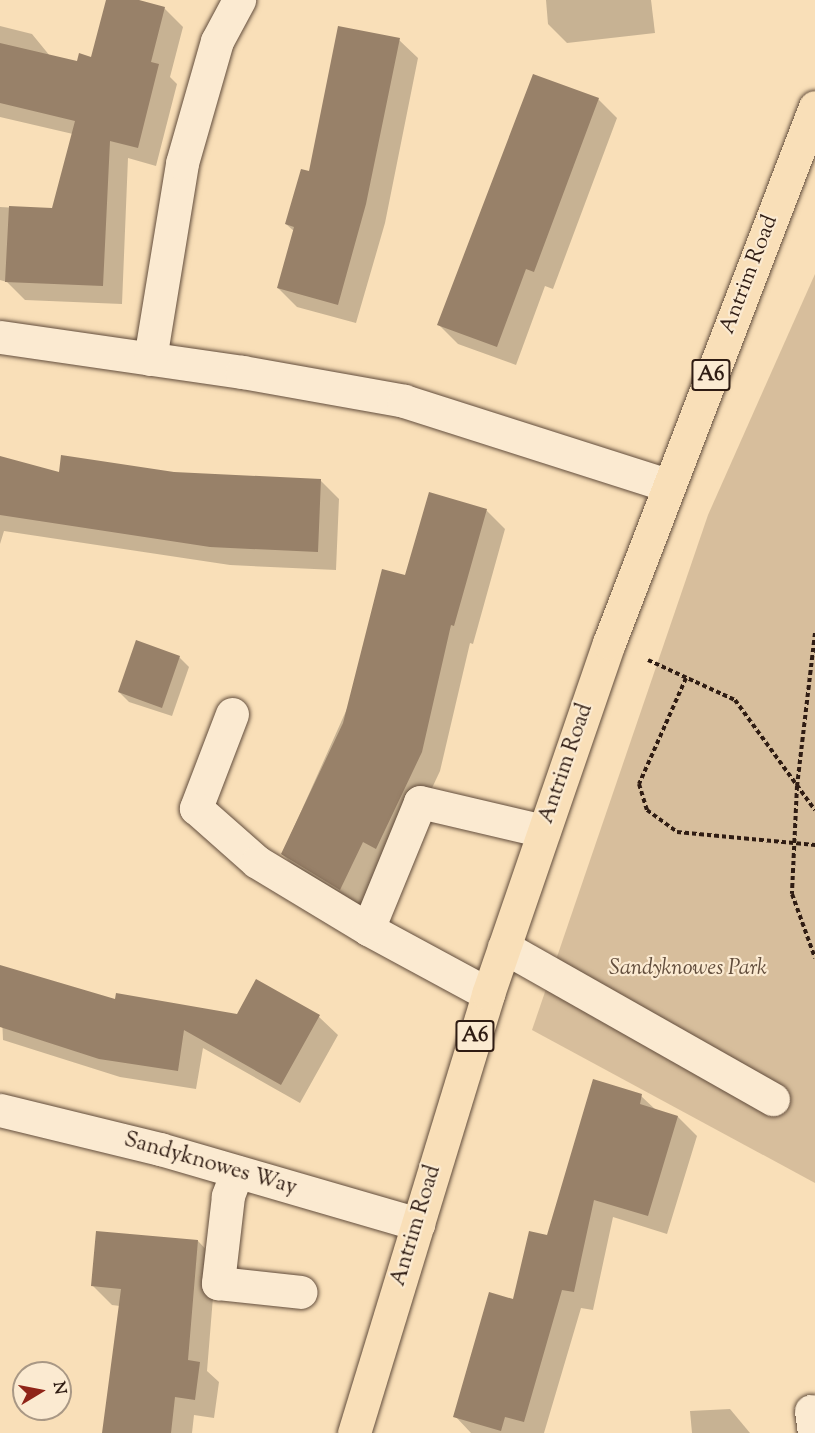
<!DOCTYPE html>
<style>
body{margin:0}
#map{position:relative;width:815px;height:1433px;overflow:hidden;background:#f9dfb8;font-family:"Sorts Mill Goudy",serif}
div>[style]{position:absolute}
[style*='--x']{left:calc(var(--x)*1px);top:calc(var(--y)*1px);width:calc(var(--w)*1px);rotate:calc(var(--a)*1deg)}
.green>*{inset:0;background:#d7be9c}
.shadow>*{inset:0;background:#0003}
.building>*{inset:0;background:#988169}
.path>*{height:4px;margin-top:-2px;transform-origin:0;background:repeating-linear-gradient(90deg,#2f1c13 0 4.5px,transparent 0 7.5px)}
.roads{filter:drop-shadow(0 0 2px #624d3c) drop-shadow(0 0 2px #624d3c)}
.minor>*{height:33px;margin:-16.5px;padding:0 16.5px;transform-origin:16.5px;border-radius:16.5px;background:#fbead1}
.major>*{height:33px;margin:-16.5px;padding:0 16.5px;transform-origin:16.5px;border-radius:16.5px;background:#f9dfb8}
span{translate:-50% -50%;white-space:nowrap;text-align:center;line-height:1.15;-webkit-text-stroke:4.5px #fbead1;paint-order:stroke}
.shield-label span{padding:2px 4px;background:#fbead1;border:2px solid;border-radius:4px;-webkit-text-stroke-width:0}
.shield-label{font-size:21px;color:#2f1c13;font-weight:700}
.street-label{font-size:22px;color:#2f1c13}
.park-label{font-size:22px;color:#614d3c;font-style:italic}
.north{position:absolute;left:12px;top:1361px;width:60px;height:60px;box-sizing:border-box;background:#fbead1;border:2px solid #a99885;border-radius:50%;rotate:80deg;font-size:16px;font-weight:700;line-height:24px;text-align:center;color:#2f1c13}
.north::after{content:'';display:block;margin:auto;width:21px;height:27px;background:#8f2418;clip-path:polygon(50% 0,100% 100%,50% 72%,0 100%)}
</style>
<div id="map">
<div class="green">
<i style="clip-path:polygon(815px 274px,815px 1183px,532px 1030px,708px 515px)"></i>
</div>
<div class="shadow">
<i style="clip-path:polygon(107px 0,133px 0,164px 8px,183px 27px,170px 77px,177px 84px,156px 166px,128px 158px,122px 304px,25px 300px,7px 282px,0 280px,0 207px,53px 210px,73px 134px,0 117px,0 26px,32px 34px,50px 56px,78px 63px,92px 58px)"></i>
<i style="clip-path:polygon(546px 0,651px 0,655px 33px,567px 43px,548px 24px)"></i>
<i style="clip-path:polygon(399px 40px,418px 58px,385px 223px,356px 323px,297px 307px,278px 288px,295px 232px,286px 224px)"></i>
<i style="clip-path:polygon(598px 99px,617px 118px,553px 289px,545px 286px,516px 365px,458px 344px,439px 325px)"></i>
<i style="clip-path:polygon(0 457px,60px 473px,174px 473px,320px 480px,339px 499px,336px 570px,230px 565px,4px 531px,0 544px)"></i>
<i style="clip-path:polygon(486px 510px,505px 529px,473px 644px,470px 643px,440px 771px,395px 867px,359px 908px,301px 873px,282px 854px,406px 577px)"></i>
<i style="clip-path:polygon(179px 657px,189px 667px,172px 716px,129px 702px,119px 692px)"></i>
<i style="clip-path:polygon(0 970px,116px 1001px,237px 1015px,319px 1017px,338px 1035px,300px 1103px,203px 1048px,196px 1089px,120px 1077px,3px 1040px)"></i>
<i style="clip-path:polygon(641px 1096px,657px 1111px,678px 1117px,697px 1136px,667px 1234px,613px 1217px,593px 1310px,581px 1308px,544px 1433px,471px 1433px,455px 1416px,548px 1237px)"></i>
<i style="clip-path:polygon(198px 1241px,216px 1260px,207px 1371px,219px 1382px,214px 1418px,194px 1415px,192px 1433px,103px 1433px,120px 1306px,112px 1305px,93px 1286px)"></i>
<i style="clip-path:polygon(730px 1409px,750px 1433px,692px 1433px,690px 1411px)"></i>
</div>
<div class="building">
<i style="clip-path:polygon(106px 0,139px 0,165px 7px,151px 62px,159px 64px,138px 148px,110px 141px,103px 286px,5px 282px,9px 206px,52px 208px,75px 121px,0 103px,0 43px,77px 61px,79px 53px,91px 57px)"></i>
<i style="clip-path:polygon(338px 26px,400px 38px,366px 204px,338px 305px,277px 288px,294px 227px,285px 224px,301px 169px,309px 171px)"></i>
<i style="clip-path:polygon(533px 74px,599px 98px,534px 272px,526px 269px,497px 347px,437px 325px)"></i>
<i style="clip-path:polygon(61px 455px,174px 472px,321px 479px,318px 552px,210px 547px,0 515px,0 456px,59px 472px)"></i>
<i style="clip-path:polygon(429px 492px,487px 509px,454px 626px,451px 625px,422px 752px,376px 849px,363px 842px,340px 890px,281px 854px,343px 723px,382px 569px,405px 575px)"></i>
<i style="clip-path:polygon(136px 640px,180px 656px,162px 708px,118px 692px)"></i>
<i style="clip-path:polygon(0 965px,115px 999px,116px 993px,237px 1014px,256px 979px,320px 1015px,281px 1085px,184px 1030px,178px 1071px,99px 1059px,0 1027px)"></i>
<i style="clip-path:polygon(593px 1079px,642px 1094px,640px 1104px,678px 1116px,648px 1216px,594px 1200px,574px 1292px,562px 1290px,524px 1422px,505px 1417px,501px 1431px,453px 1417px,489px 1292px,513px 1299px,529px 1231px,547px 1235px)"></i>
<i style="clip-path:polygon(96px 1231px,198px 1240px,188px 1360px,200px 1362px,195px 1400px,175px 1397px,171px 1433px,102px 1433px,121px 1289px,91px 1286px)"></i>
</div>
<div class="path">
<i style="--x:815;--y:633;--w:154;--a:96.7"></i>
<i style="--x:797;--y:786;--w:108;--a:92.7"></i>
<i style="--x:792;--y:894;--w:68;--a:70.2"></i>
<i style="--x:648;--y:660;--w:96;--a:24.7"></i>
<i style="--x:735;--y:700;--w:136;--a:54"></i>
<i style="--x:686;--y:678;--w:116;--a:113.9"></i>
<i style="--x:639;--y:784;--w:27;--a:73"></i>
<i style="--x:647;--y:810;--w:37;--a:36"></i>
<i style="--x:677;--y:832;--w:139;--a:5.4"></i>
</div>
<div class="roads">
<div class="minor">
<i style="--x:0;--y:337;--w:245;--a:8.2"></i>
<i style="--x:242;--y:372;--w:165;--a:10.1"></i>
<i style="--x:404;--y:401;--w:277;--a:17.7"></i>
<i style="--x:150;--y:359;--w:199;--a:-80.7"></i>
<i style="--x:182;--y:163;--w:127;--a:-74"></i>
<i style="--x:217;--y:41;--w:47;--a:-61.8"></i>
<i style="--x:232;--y:714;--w:101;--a:111"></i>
<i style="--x:196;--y:808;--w:81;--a:41.5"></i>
<i style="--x:257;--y:862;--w:130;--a:31.1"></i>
<i style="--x:504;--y:947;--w:309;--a:29.5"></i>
<i style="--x:488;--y:994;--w:136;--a:-151.6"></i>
<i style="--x:368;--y:929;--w:137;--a:-67.7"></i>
<i style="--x:420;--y:802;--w:127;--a:13.2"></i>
<i style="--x:0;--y:1110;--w:165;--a:13.7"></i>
<i style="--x:160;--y:1149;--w:269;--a:16.2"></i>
<i style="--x:237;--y:1172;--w:26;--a:111"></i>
<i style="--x:228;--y:1196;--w:88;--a:96.6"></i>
<i style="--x:218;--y:1283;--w:83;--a:6.2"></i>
<i style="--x:811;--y:1411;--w:22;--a:82"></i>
</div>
<div class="major">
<i style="--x:354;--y:1433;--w:459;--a:-73"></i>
<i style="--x:488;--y:994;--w:371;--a:-71"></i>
<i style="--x:609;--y:643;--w:574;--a:-68.98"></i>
</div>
</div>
<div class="shield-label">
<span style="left:711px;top:375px">A6</span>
<span style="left:475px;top:1036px">A6</span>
</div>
<div class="street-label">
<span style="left:750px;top:275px;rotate:-69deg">Antrim Road</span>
<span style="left:567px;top:764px;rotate:-71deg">Antrim Road</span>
<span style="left:210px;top:1165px;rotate:16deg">Sandyknowes Way</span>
<span style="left:417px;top:1226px;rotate:-73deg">Antrim Road</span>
</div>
<div class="park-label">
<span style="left:688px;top:970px">Sandyknowes Park</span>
</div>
<div class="north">N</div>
</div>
